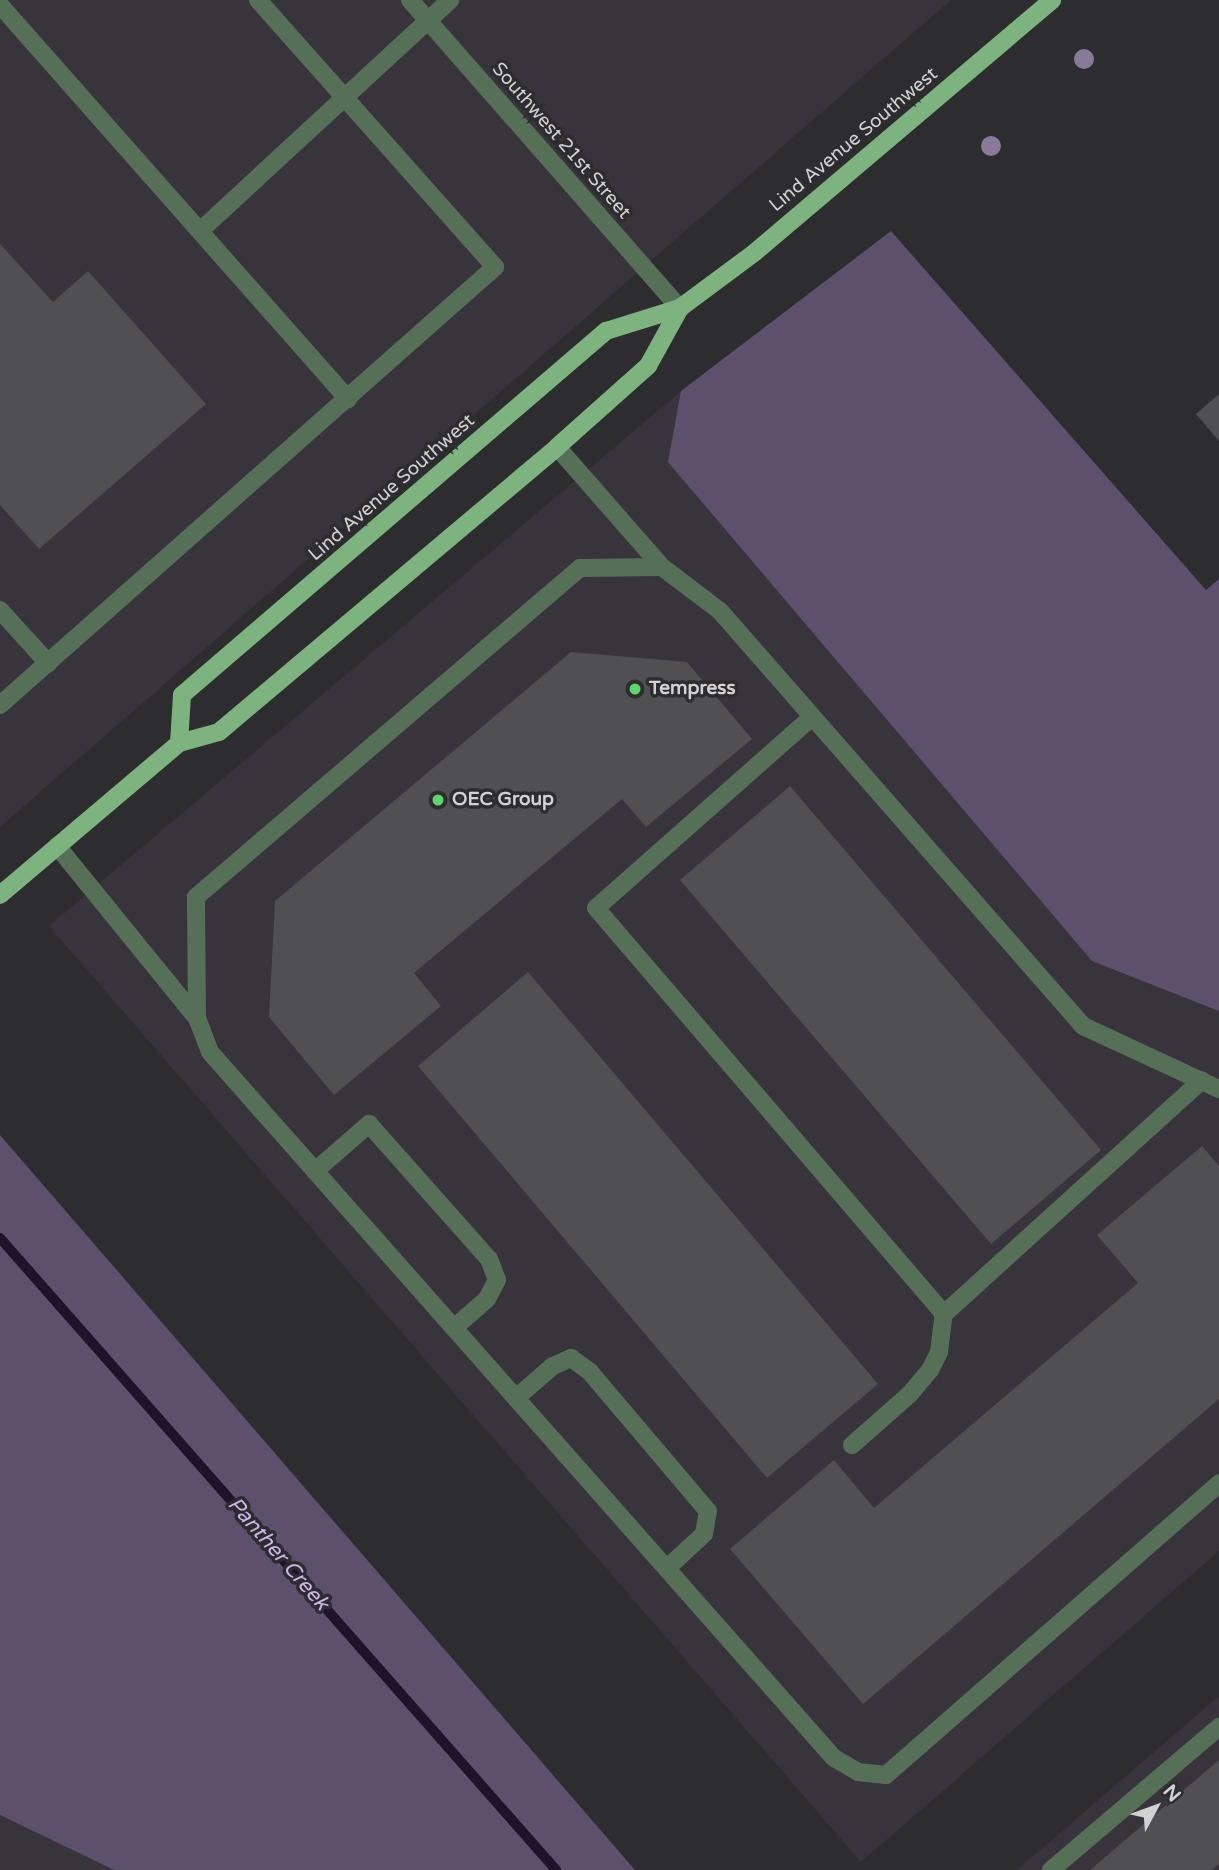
<!DOCTYPE html>
<style>
body{margin:0}
#map{position:relative;width:1219px;height:1870px;overflow:hidden;background:#2d2c2e;font-family:"Varela Round",sans-serif}
div>[style]{position:absolute}
[style*='--x']{left:calc(var(--x)*1px);top:calc(var(--y)*1px);width:calc(var(--w)*1px);rotate:calc(var(--a)*1deg)}
.built>*{inset:0;background:#37343b}
.forest>*{inset:0;background:#5d506d}
.stream>*{height:10px;margin:-5px;padding:0 5px;transform-origin:5px;border-radius:5px;background:#1f132c}
.building>*{inset:0;background:#504f51}
.minor>*{height:18px;margin:-9px;padding:0 9px;transform-origin:9px;border-radius:9px;background:#567057}
.major>*{height:18px;margin:-9px;padding:0 9px;transform-origin:9px;border-radius:9px;background:#7cb37f}
.trees>*{width:20px;height:20px;margin:-10px;border-radius:50%;background:#887a99}
.dots>*{width:19px;height:19px;translate:-50% -50%;box-sizing:border-box;border:4px solid #2d2c2e;border-radius:50%}
span{translate:-50% -50%;white-space:nowrap;text-align:center;line-height:1.15;-webkit-text-stroke:7px #2d2c2e;paint-order:stroke}
.street-label{font-size:19px;color:#d2d2d3}
.poi-label{font-size:19px;color:#d2d2d3;font-weight:700}
.left{translate:0 -50%;text-align:left}
.water-label{font-size:21px;color:#ceb6ec;font-style:italic}
.north{position:absolute;left:1121px;top:1772px;width:70px;height:70px;-webkit-text-stroke:5px #2d2c2e;paint-order:stroke;rotate:49deg;font-size:19px;font-weight:700;line-height:28px;text-align:center;color:#d2d2d3}
.north::after{content:'';display:block;margin:auto;width:24px;height:32px;background:#d2d2d3;clip-path:polygon(50% 0,100% 100%,50% 72%,0 100%)}
</style>
<div id="map">
<div class="built">
<i style="clip-path:polygon(0 0,951px 0,0 827px)"></i>
<i style="clip-path:polygon(681px 391px,1219px 1011px,1219px 1551px,861px 1862px,49px 926px)"></i>
<i style="clip-path:polygon(1219px 1696px,1219px 1870px,1017px 1870px)"></i>
<i style="clip-path:polygon(0 1815px,114px 1870px,0 1870px)"></i>
</div>
<div class="forest">
<i style="clip-path:polygon(891px 231px,1206px 590px,1219px 579px,1219px 1011px,1092px 961px,668px 462px,681px 391px)"></i>
<i style="clip-path:polygon(0 1135px,635px 1870px,114px 1870px,0 1815px)"></i>
</div>
<div class="stream">
<i style="--x:0;--y:1238;--w:842;--a:48.66"></i>
</div>
<div class="building">
<i style="clip-path:polygon(0 244px,53px 302px,88px 271px,206px 404px,39px 549px,0 505px)"></i>
<i style="clip-path:polygon(1219px 394px,1219px 441px,1196px 414px)"></i>
<i style="clip-path:polygon(571px 652px,687px 662px,752px 739px,646px 827px,622px 799px,414px 973px,441px 1006px,334px 1095px,269px 1017px,275px 901px)"></i>
<i style="clip-path:polygon(790px 786px,1101px 1150px,991px 1244px,680px 880px)"></i>
<i style="clip-path:polygon(528px 972px,878px 1384px,767px 1478px,418px 1066px)"></i>
<i style="clip-path:polygon(1202px 1146px,1219px 1166px,1219px 1399px,863px 1704px,730px 1549px,834px 1460px,874px 1508px,1138px 1283px,1097px 1235px)"></i>
<i style="clip-path:polygon(1219px 1760px,1219px 1864px,1212px 1870px,1090px 1870px)"></i>
</div>
<div class="minor">
<i style="--x:410;--y:0;--w:410;--a:48.8"></i>
<i style="--x:0;--y:5;--w:526;--a:48.55"></i>
<i style="--x:201;--y:230;--w:339;--a:-42.7"></i>
<i style="--x:557;--y:447;--w:159;--a:48.8"></i>
<i style="--x:662;--y:567;--w:73;--a:37.2"></i>
<i style="--x:720;--y:611;--w:551;--a:48.82"></i>
<i style="--x:1083;--y:1026;--w:150;--a:24.9"></i>
<i style="--x:0;--y:610;--w:72;--a:47.8"></i>
<i style="--x:0;--y:705;--w:661;--a:-41.5"></i>
<i style="--x:495;--y:267;--w:357;--a:-131.6"></i>
<i style="--x:812;--y:717;--w:288;--a:138.5"></i>
<i style="--x:596;--y:908;--w:535;--a:49.4"></i>
<i style="--x:944;--y:1314;--w:348;--a:-42.2"></i>
<i style="--x:57;--y:846;--w:222;--a:50.9"></i>
<i style="--x:197;--y:1018;--w:36;--a:69"></i>
<i style="--x:210;--y:1052;--w:942;--a:48.53"></i>
<i style="--x:834;--y:1758;--w:28;--a:30"></i>
<i style="--x:858;--y:1772;--w:28;--a:6"></i>
<i style="--x:886;--y:1775;--w:443;--a:-41.2"></i>
<i style="--x:197;--y:1018;--w:121;--a:-90.5"></i>
<i style="--x:196;--y:897;--w:506;--a:-40.59"></i>
<i style="--x:580;--y:568;--w:82;--a:-0.7"></i>
<i style="--x:315;--y:1171;--w:72;--a:-41"></i>
<i style="--x:369;--y:1124;--w:181;--a:48.4"></i>
<i style="--x:489;--y:1259;--w:22;--a:69"></i>
<i style="--x:497;--y:1280;--w:21;--a:118"></i>
<i style="--x:487;--y:1299;--w:44;--a:138.7"></i>
<i style="--x:516;--y:1398;--w:49;--a:-40.9"></i>
<i style="--x:553;--y:1366;--w:20;--a:-24"></i>
<i style="--x:571;--y:1358;--w:24;--a:36"></i>
<i style="--x:590;--y:1372;--w:182;--a:49.7"></i>
<i style="--x:708;--y:1511;--w:23;--a:100"></i>
<i style="--x:704;--y:1534;--w:50;--a:137.4"></i>
<i style="--x:852;--y:1445;--w:76;--a:-41.3"></i>
<i style="--x:909;--y:1395;--w:33;--a:-50"></i>
<i style="--x:930;--y:1370;--w:20;--a:-63"></i>
<i style="--x:939;--y:1352;--w:38;--a:-83"></i>
<i style="--x:1051;--y:1870;--w:221;--a:-40.4"></i>
</div>
<div class="major">
<i style="--x:179;--y:743;--w:48;--a:-86.4"></i>
<i style="--x:182;--y:695;--w:559;--a:-40.65"></i>
<i style="--x:606;--y:331;--w:77;--a:-17.3"></i>
<i style="--x:680;--y:308;--w:92;--a:-36.6"></i>
<i style="--x:754;--y:253;--w:391;--a:-40.3"></i>
<i style="--x:0;--y:895;--w:235;--a:-40.3"></i>
<i style="--x:179;--y:743;--w:41;--a:-15.4"></i>
<i style="--x:219;--y:732;--w:442;--a:-40.1"></i>
<i style="--x:557;--y:447;--w:122;--a:-41.7"></i>
<i style="--x:648;--y:366;--w:66;--a:-61.1"></i>
</div>
<div class="trees">
<i style="left:1084px;top:59px"></i>
<i style="left:991px;top:146px"></i>
</div>
<div class="dots">
<i style="left:635px;top:689px;background:#5ed56c"></i>
<i style="left:438px;top:800px;background:#5ed56c"></i>
</div>
<div class="street-label">
<span style="left:854px;top:140px;rotate:-40deg">Lind Avenue Southwest</span>
<span style="left:561px;top:141px;rotate:49deg">Southwest 21st Street</span>
<span style="left:392px;top:488px;rotate:-41deg">Lind Avenue Southwest</span>
</div>
<div class="poi-label">
<span class="left" style="left:649px;top:689px">Tempress</span>
<span class="left" style="left:452px;top:800px">OEC Group</span>
</div>
<div class="water-label">
<span style="left:278px;top:1554px;rotate:49deg">Panther Creek</span>
</div>
<div class="north">N</div>
</div>
